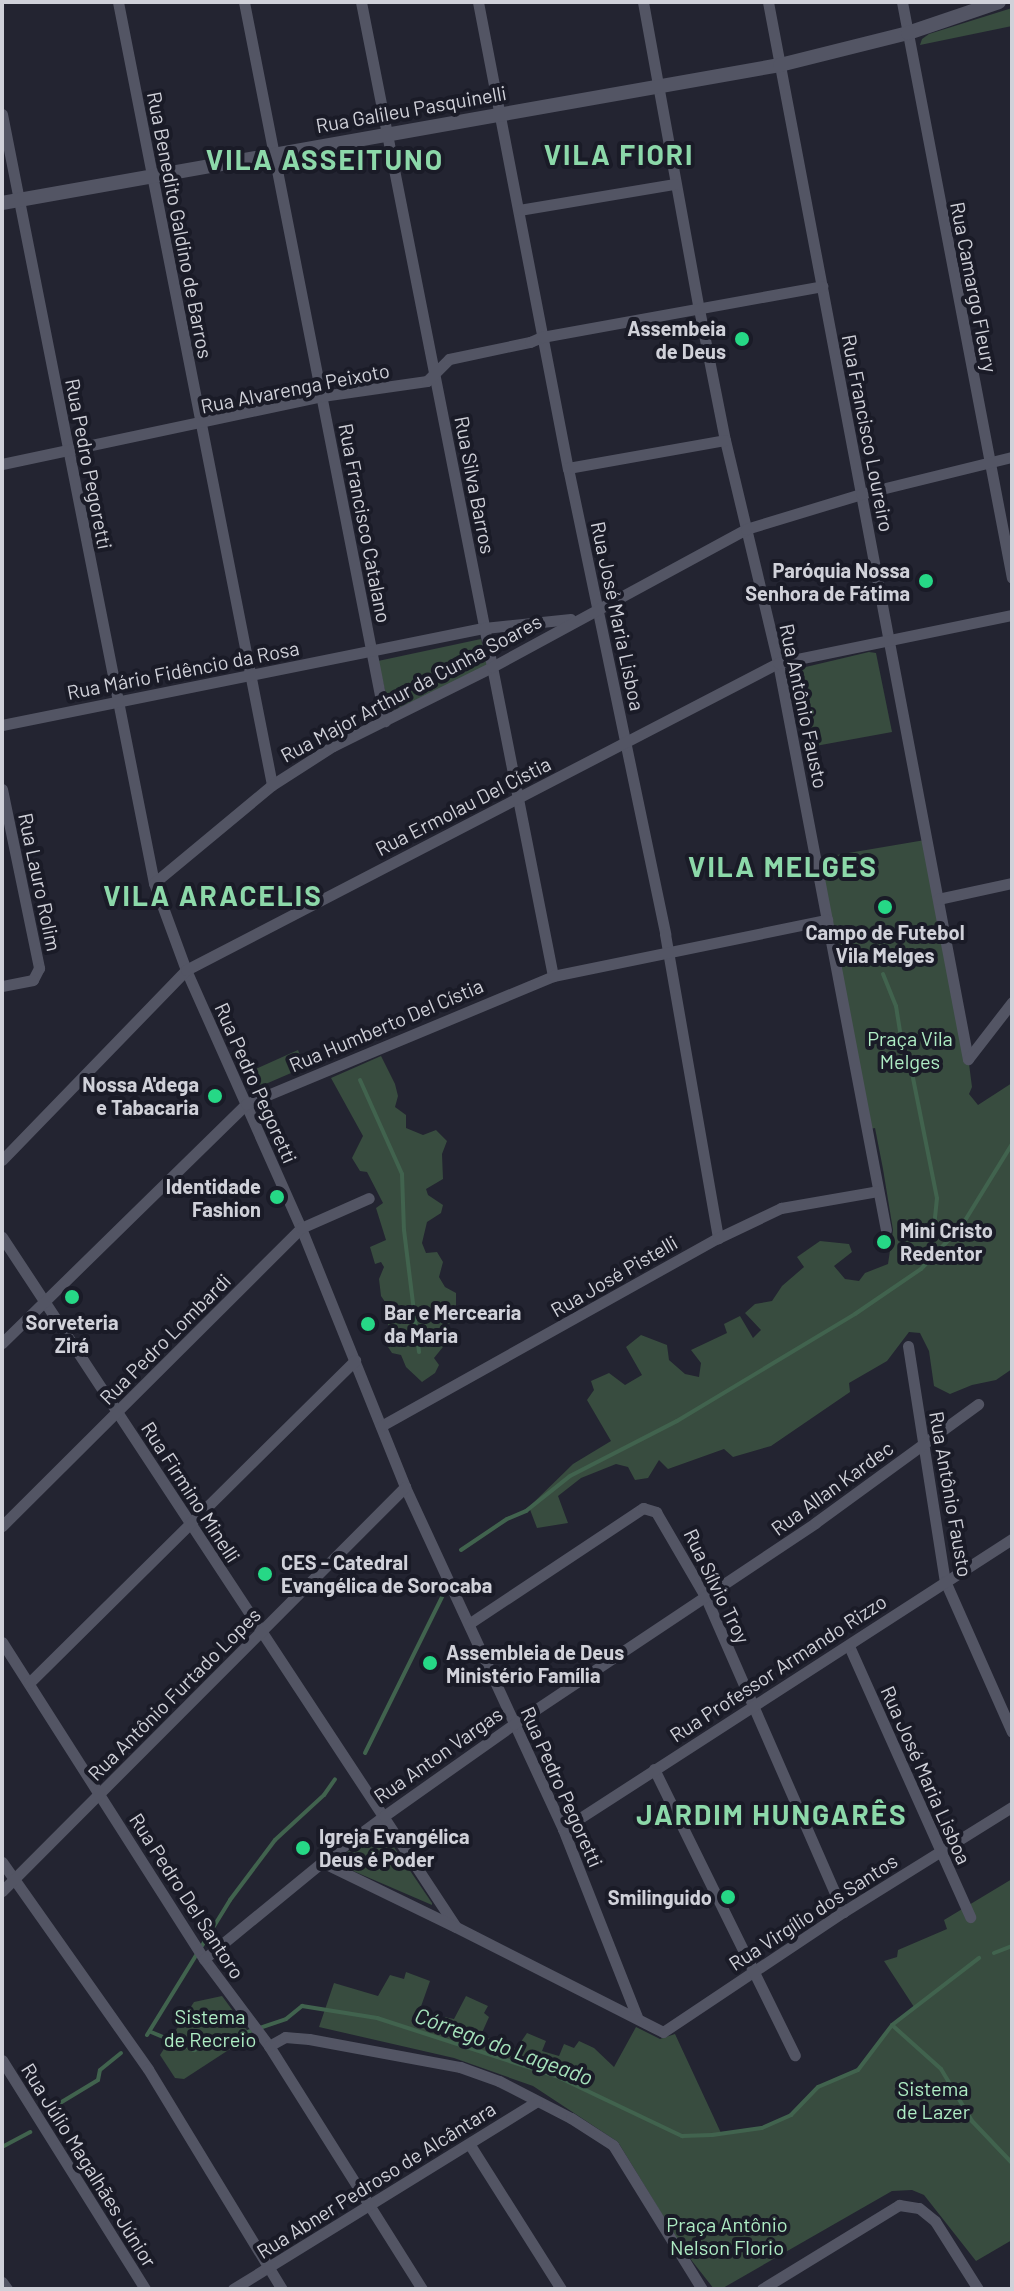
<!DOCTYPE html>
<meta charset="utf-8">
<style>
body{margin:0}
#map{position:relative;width:1014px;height:2291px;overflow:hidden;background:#232431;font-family:Barlow,sans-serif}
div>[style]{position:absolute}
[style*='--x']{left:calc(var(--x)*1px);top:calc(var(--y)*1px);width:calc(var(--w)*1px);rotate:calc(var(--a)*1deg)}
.green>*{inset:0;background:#384c3f}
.stream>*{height:4px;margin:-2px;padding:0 2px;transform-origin:2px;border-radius:2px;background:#41634e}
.minor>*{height:11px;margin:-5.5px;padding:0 5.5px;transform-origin:5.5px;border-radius:5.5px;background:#535564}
.tertiary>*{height:14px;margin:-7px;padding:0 7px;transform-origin:7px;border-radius:7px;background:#535564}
.dots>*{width:22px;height:22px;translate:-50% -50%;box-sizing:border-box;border:4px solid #1a1b27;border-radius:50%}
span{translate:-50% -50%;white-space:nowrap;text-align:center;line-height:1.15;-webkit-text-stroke:8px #1a1b27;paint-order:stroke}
.street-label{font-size:20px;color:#d0d1d9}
.poi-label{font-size:20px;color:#d0d1d9;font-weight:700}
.right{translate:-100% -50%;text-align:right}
.left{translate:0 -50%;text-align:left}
.park-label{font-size:20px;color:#aeecc4}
.water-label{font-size:22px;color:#a5e2bb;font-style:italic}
.district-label{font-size:28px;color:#8cd8a9;font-weight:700;letter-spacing:2px}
.frame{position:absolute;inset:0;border:4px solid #d0d1d9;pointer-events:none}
</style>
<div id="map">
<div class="green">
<i style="clip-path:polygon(1012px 8px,1012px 26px,920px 45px,922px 39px,929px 34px)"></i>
<i style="clip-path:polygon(481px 639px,488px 667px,390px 712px,378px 661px)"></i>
<i style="clip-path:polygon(869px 652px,876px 653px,892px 732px,810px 747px,793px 670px)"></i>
<i style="clip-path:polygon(925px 840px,968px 1056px,972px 1087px,969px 1094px,978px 1105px,1012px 1083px,1012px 1369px,996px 1380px,972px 1385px,950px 1394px,934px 1386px,929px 1351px,920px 1333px,909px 1332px,887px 1361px,849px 1383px,850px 1392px,771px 1446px,733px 1457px,724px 1449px,668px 1469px,659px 1460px,648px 1478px,635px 1480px,628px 1467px,616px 1464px,581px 1478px,558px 1496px,568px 1523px,537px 1528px,529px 1507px,573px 1464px,611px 1441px,587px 1400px,594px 1390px,591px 1381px,609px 1373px,625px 1385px,642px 1375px,626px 1347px,641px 1335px,667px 1345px,669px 1360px,685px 1374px,699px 1377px,701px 1363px,691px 1350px,727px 1333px,724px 1324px,740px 1316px,753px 1338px,761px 1330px,745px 1313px,755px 1304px,772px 1301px,782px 1286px,804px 1267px,797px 1257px,820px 1241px,849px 1244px,852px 1252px,834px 1266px,845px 1279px,859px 1281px,865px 1273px,888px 1264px,893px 1230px,883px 1169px,875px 1128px,870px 1129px,819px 858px)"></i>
<i style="clip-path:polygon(298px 1050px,305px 1067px,261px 1086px,251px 1084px,247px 1073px)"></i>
<i style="clip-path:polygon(381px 1056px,395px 1084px,398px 1096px,395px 1107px,406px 1115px,406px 1128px,423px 1135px,436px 1130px,447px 1141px,442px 1154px,443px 1179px,426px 1189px,428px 1195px,443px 1205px,441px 1213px,427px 1222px,422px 1243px,426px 1253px,437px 1252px,443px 1262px,439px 1277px,445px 1287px,456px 1293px,456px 1312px,452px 1322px,446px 1325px,447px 1342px,434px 1358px,439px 1365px,435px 1373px,422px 1382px,406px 1367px,401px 1355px,392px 1353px,386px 1344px,394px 1336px,382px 1313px,390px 1309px,381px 1296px,379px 1279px,384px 1267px,381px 1262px,375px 1264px,370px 1247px,386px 1240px,376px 1208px,383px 1203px,367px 1172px,360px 1171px,352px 1158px,363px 1136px,331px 1078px)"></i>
<i style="clip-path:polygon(381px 1828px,432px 1903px,432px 1905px,337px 1864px,337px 1859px)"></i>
<i style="clip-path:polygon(1012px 1879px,1012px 2240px,976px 2261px,924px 2195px,912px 2190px,892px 2191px,723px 2288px,714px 2289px,685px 2252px,618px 2142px,533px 2086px,454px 2058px,319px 2027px,334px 1983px,378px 1996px,390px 1975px,404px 1979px,406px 1972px,430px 1981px,419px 2012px,454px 2019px,466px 1996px,488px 2006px,484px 2013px,489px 2017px,481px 2035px,516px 2049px,527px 2033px,546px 2041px,542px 2051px,559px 2056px,564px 2044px,574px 2048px,579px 2041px,594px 2048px,614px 2067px,636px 2027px,660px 2039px,675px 2034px,721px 2133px,762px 2128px,791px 2115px,818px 2087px,858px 2070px,892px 2025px,914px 2007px,884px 1961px,897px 1957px,898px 1950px,947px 1929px,944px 1920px)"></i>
<i style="clip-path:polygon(222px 1996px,247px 2030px,247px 2038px,184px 2079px,175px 2078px,160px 2055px,194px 2002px)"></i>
</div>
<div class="stream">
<i style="--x:883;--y:974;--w:35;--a:68"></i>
<i style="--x:896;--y:1006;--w:36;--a:81"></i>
<i style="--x:910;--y:1063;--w:138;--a:78.7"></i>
<i style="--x:937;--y:1198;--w:59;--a:95.8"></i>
<i style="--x:360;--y:1080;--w:103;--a:65.9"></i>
<i style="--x:402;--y:1174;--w:56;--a:88"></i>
<i style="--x:404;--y:1230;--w:123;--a:83"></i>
<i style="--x:461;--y:1550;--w:55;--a:-34"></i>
<i style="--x:507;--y:1519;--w:21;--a:-23"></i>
<i style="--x:526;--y:1511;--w:56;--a:-38.5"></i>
<i style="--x:570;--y:1476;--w:120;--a:-27.2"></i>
<i style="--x:677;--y:1421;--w:208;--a:-31"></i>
<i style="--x:855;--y:1314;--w:80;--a:-34.3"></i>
<i style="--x:921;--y:1269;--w:58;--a:-46.4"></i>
<i style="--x:961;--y:1227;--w:97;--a:-58.4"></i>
<i style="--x:365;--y:1753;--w:181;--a:-63.7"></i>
<i style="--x:994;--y:1953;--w:19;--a:-21"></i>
<i style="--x:892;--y:2025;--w:66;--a:41.9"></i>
<i style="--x:941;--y:2069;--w:61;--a:59.2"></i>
<i style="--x:972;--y:2121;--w:58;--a:46.4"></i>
<i style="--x:151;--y:2032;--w:47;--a:22.7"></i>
<i style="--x:194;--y:2050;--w:97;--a:-18.6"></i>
<i style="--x:286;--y:2019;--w:21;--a:-39"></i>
<i style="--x:302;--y:2006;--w:76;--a:9.1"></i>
<i style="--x:377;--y:2018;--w:188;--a:18"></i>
<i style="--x:556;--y:2076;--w:140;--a:25.5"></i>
<i style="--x:682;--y:2136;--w:30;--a:-2"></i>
<i style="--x:712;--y:2135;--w:50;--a:-8"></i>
<i style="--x:762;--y:2128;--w:32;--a:-24"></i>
<i style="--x:791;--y:2115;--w:39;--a:-46"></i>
<i style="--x:818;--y:2087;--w:43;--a:-23"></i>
<i style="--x:858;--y:2070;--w:56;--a:-52.9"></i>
<i style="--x:892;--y:2025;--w:110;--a:-37.6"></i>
<i style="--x:147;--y:2035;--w:158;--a:-58.4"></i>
<i style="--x:230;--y:1900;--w:75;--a:-53.1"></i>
<i style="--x:275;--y:1840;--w:67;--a:-42.6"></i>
<i style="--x:324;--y:1795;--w:19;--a:-55"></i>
<i style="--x:60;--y:2103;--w:44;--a:-31.2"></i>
<i style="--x:98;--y:2080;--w:10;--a:-79"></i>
<i style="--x:100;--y:2070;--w:27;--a:-39"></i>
<i style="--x:2;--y:2147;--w:32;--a:-28"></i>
</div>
<div class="minor">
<i style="--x:118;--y:2;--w:798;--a:78.87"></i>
<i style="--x:244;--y:2;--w:733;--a:78.9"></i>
<i style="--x:361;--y:2;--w:993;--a:78.85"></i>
<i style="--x:478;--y:2;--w:475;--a:79.1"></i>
<i style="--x:568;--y:468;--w:476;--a:78.2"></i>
<i style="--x:665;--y:934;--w:309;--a:80.1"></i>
<i style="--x:643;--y:2;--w:312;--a:79.7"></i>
<i style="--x:699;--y:309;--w:134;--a:78.8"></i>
<i style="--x:725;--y:440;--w:229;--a:76.6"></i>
<i style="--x:778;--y:663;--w:577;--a:79.22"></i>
<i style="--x:768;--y:2;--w:1076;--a:79.29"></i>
<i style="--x:902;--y:2;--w:586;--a:79.19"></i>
<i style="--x:2;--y:114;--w:784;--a:78.82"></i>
<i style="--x:154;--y:883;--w:93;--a:69.8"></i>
<i style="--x:186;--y:970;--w:282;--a:66"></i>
<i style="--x:301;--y:1228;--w:279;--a:68.1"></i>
<i style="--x:405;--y:1487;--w:377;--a:65.2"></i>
<i style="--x:563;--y:1829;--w:202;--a:68.5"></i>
<i style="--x:519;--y:210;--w:158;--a:-9.5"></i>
<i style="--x:2;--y:464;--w:327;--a:-12"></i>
<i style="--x:322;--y:396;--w:106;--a:-8.1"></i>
<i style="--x:427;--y:381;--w:31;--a:-45"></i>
<i style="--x:449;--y:359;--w:83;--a:-11.9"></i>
<i style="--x:530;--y:342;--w:13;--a:-23"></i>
<i style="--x:542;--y:337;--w:285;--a:-10.3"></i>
<i style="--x:568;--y:468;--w:159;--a:-10.1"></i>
<i style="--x:2;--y:725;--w:492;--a:-11.4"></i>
<i style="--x:484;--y:628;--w:87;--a:-5.9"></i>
<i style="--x:2;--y:789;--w:183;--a:78.3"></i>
<i style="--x:39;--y:968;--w:13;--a:117"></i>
<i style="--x:33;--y:980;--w:32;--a:169"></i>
<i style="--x:154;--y:883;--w:153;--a:-39.7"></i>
<i style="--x:272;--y:785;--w:72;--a:-32.6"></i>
<i style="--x:333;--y:746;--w:178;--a:-26.4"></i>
<i style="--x:492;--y:667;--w:289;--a:-28.5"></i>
<i style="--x:746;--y:529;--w:120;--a:-16.9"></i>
<i style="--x:861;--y:494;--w:155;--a:-13.8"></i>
<i style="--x:938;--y:899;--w:76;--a:-12.2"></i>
<i style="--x:968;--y:1059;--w:72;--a:-52.3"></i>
<i style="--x:2;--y:1160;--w:264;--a:-45.9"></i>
<i style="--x:186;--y:970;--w:667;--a:-27.41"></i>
<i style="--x:778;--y:663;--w:239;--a:-11.6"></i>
<i style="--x:2;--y:1237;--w:826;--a:56.66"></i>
<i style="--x:456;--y:1927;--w:232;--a:26.9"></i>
<i style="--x:663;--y:2032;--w:216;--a:-33.7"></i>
<i style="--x:843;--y:1912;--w:199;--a:-31.9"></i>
<i style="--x:2;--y:1343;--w:342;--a:-44.4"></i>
<i style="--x:246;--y:1104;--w:333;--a:-22.6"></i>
<i style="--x:553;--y:976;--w:280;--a:-11.6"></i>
<i style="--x:908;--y:1346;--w:238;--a:81.1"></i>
<i style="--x:945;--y:1581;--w:165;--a:66.1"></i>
<i style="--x:381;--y:1426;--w:386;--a:-29.2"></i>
<i style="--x:718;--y:1238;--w:70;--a:-25.5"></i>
<i style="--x:781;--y:1208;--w:98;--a:-9.9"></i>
<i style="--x:2;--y:1526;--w:422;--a:-44.9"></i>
<i style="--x:301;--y:1228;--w:74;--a:-23.8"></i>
<i style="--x:470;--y:1623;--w:208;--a:-33.6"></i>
<i style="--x:643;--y:1508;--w:14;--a:17"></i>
<i style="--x:656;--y:1512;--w:99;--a:59.8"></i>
<i style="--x:706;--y:1598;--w:343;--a:66.4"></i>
<i style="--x:2;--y:1642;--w:376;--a:57.5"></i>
<i style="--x:204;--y:1959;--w:109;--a:53.2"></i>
<i style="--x:269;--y:2046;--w:287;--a:57.8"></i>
<i style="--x:849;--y:1646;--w:297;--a:65.9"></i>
<i style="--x:29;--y:1683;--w:459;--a:-44.7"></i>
<i style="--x:654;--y:1769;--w:319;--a:63.8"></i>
<i style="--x:563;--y:1829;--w:535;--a:-32.86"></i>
<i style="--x:2;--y:1862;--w:253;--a:54.8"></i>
<i style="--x:148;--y:2069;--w:258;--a:58.7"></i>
<i style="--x:322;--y:1862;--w:147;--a:25.9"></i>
<i style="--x:2;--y:1891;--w:571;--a:-45.07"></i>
<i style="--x:204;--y:1959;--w:153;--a:-39.4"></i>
<i style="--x:322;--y:1862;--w:77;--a:-36.6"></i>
<i style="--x:384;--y:1816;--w:159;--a:-35.3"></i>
<i style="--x:514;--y:1724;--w:362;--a:-33.7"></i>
<i style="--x:815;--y:1523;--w:202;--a:-36.1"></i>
<i style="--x:269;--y:2046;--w:18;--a:-29"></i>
<i style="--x:285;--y:2037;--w:24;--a:5"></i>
<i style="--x:309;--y:2039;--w:154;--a:10.5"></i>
<i style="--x:460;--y:2067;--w:41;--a:19.7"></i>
<i style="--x:499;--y:2081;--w:81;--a:27.2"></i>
<i style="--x:571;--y:2118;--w:50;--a:32.7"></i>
<i style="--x:613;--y:2145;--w:169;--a:58.3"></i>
<i style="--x:2;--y:2060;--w:270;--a:58"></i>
<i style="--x:470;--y:2145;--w:170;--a:57.7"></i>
<i style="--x:2;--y:2282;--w:9;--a:54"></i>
<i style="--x:233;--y:2289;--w:357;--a:-31.7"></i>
<i style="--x:762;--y:2289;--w:161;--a:-31.5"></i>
<i style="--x:899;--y:2205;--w:20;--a:9"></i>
<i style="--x:919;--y:2208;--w:21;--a:39"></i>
<i style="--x:935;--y:2221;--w:80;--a:57.7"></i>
</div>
<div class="tertiary">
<i style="--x:2;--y:203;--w:790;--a:-10.06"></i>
<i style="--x:780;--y:65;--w:132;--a:-14"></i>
<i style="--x:908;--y:33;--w:96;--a:-18.8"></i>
</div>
<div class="dots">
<i style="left:742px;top:339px;background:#26d886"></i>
<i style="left:926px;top:581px;background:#26d886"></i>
<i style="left:885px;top:907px;background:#26d886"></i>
<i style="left:215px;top:1096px;background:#26d886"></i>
<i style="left:277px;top:1197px;background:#26d886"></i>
<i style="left:884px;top:1242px;background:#26d886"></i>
<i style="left:72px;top:1297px;background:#26d886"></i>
<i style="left:368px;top:1324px;background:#26d886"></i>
<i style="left:265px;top:1574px;background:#26d886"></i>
<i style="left:430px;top:1663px;background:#26d886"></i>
<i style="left:303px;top:1848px;background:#26d886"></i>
<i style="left:728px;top:1897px;background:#26d886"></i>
</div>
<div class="street-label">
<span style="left:411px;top:109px;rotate:-10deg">Rua Galileu Pasquinelli</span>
<span style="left:180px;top:225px;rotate:79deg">Rua Benedito Galdino de Barros</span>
<span style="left:974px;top:287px;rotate:79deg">Rua Camargo Fleury</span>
<span style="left:295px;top:388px;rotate:-11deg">Rua Alvarenga Peixoto</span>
<span style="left:868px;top:433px;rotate:79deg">Rua Francisco Loureiro</span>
<span style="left:89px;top:464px;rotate:79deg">Rua Pedro Pegoretti</span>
<span style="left:475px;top:485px;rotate:79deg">Rua Silva Barros</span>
<span style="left:365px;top:523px;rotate:79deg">Rua Francisco Catalano</span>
<span style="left:618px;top:616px;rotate:78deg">Rua José Maria Lisboa</span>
<span style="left:183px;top:670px;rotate:-11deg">Rua Mário Fidêncio da Rosa</span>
<span style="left:411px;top:688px;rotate:-28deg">Rua Major Arthur da Cunha Soares</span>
<span style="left:804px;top:706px;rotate:78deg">Rua Antônio Fausto</span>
<span style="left:463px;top:806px;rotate:-27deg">Rua Ermolau Del Cístia</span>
<span style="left:40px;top:882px;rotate:78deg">Rua Lauro Rolim</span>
<span style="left:386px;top:1025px;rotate:-23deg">Rua Humberto Del Cístia</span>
<span style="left:256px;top:1083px;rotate:66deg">Rua Pedro Pegoretti</span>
<span style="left:614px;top:1276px;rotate:-30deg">Rua José Pistelli</span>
<span style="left:165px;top:1339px;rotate:-45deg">Rua Pedro Lombardi</span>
<span style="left:832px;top:1488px;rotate:-36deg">Rua Allan Kardec</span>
<span style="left:191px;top:1492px;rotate:57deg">Rua Firmino Minelli</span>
<span style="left:951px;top:1494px;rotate:80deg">Rua Antônio Fausto</span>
<span style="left:717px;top:1586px;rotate:64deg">Rua Sílvio Troy</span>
<span style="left:778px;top:1668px;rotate:-33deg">Rua Professor Armando Rizzo</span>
<span style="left:174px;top:1694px;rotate:-45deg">Rua Antônio Furtado Lopes</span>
<span style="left:438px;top:1755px;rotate:-35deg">Rua Anton Vargas</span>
<span style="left:926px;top:1775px;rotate:66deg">Rua José Maria Lisboa</span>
<span style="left:562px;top:1787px;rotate:66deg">Rua Pedro Pegoretti</span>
<span style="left:187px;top:1896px;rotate:57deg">Rua Pedro Del Santoro</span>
<span style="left:813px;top:1912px;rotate:-33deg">Rua Virgílio dos Santos</span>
<span style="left:89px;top:2165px;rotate:58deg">Rua Júlio Magalhães Júnior</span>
<span style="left:376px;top:2180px;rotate:-32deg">Rua Abner Pedroso de Alcântara</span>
</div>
<div class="poi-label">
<span class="right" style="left:726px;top:340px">Assembeia<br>de Deus</span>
<span class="right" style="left:910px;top:582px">Paróquia Nossa<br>Senhora de Fátima</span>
<span style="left:885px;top:944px">Campo de Futebol<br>Vila Melges</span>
<span class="right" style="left:199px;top:1096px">Nossa A'dega<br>e Tabacaria</span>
<span class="right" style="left:261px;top:1198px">Identidade<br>Fashion</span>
<span class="left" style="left:900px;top:1242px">Mini Cristo<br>Redentor</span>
<span class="left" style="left:384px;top:1324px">Bar e Mercearia<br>da Maria</span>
<span style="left:72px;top:1334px">Sorveteria<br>Zirá</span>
<span class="left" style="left:281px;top:1574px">CES - Catedral<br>Evangélica de Sorocaba</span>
<span class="left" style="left:446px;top:1664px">Assembleia de Deus<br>Ministério Família</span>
<span class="left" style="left:319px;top:1848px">Igreja Evangélica<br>Deus é Poder</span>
<span class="right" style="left:712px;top:1897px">Smilinguido</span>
</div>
<div class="park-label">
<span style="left:910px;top:1050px">Praça Vila<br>Melges</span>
<span style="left:210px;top:2028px">Sistema<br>de Recreio</span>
<span style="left:933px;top:2100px">Sistema<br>de Lazer</span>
<span style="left:727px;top:2236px">Praça Antônio<br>Nelson Florio</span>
</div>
<div class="water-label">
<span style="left:504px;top:2046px;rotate:20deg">Córrego do Lageado</span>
</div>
<div class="district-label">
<span style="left:619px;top:154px">VILA FIORI</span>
<span style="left:325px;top:159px">VILA ASSEITUNO</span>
<span style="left:783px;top:866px">VILA MELGES</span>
<span style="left:213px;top:895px">VILA ARACELIS</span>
<span style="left:772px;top:1814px">JARDIM HUNGARÊS</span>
</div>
<div class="frame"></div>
</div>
